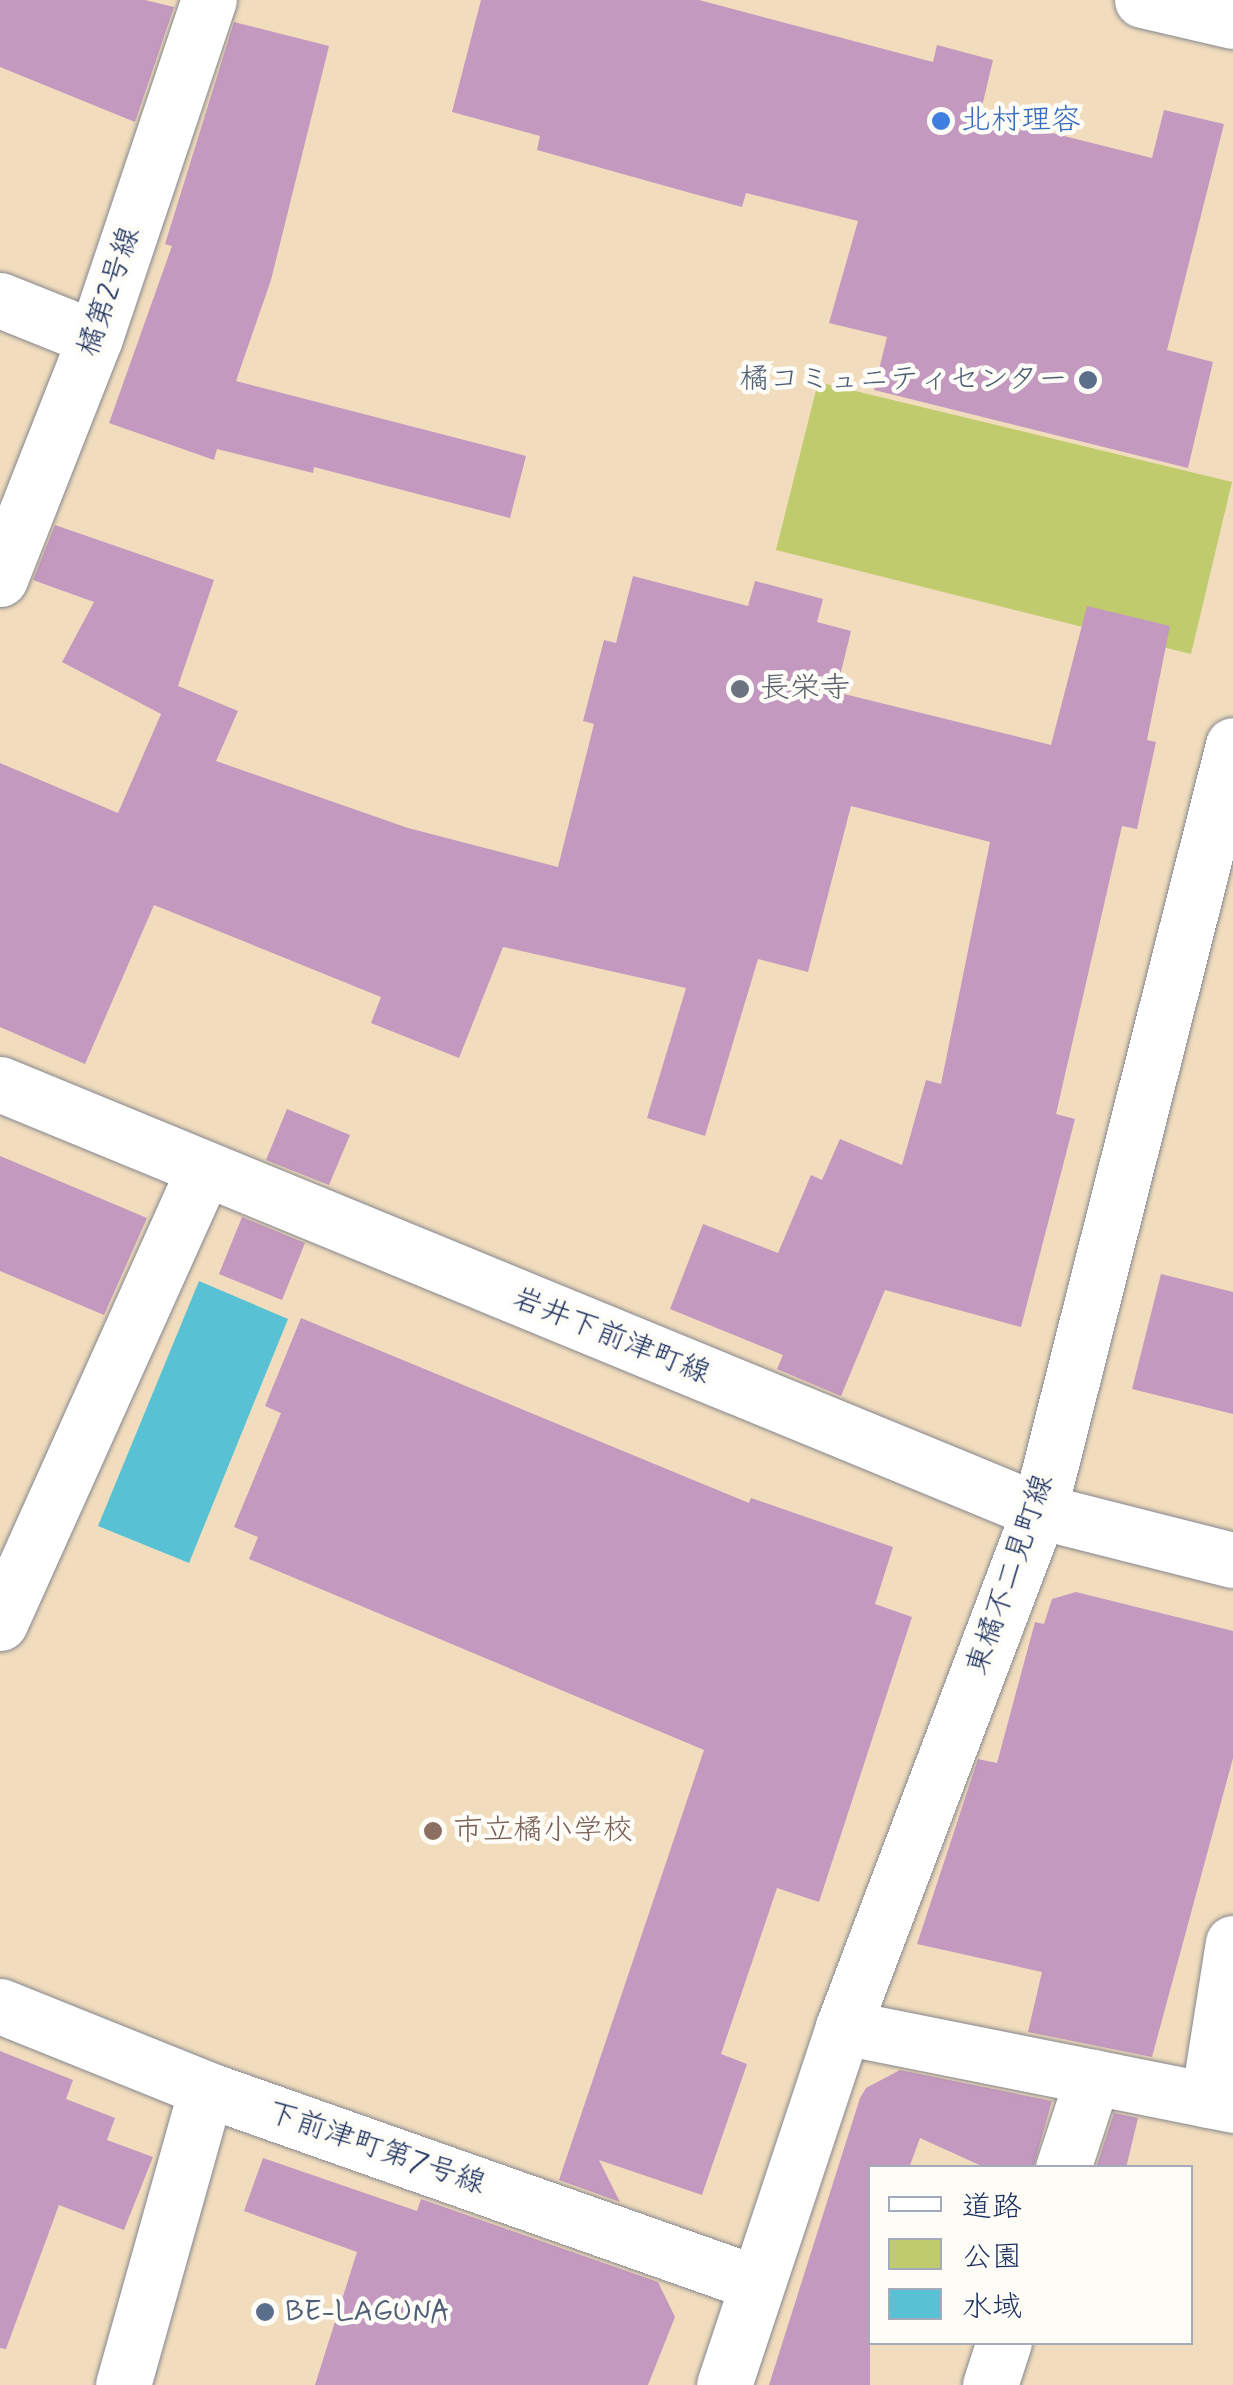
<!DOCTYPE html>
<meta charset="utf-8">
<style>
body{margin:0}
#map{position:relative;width:1233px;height:2385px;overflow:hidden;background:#f1ddbd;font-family:Mynerve,"Klee One",sans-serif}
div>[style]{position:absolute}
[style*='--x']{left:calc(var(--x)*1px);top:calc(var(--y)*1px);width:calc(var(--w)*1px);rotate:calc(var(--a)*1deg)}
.green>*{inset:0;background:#bfcb6d}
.water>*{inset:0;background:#58c2d4}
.building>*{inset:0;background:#c499bf}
.roads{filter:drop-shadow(0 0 2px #86868e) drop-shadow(0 0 2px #86868e)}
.minor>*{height:55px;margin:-27.5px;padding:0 27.5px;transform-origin:27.5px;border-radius:27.5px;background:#fff}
.tertiary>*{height:55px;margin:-27.5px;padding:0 27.5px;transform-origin:27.5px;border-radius:27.5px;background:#fff}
.dots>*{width:28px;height:28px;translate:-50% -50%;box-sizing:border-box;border:5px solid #fdfcf7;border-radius:50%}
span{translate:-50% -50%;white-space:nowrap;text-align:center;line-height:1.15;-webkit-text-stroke:9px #fdfcf7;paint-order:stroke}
.shop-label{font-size:30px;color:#366cbe}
.left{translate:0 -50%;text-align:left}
.street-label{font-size:30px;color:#1b2f5e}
.service-label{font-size:30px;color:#4e5e75}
.right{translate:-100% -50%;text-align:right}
.worship-label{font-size:30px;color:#5b616d}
.education-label{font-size:30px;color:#785e54}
.legend{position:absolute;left:868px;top:2165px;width:325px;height:180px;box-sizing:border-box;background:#fdfcf7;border:2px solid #a3aaba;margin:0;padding:12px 18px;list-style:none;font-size:30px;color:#1b2f5e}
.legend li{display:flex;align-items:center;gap:20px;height:50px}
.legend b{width:50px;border:2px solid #a3aaba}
</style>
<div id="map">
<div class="green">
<i style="clip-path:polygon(818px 382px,1232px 482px,1191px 654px,776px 550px)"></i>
</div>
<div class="water">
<i style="clip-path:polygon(199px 1281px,288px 1319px,189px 1563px,98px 1526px)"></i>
</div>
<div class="building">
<i style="clip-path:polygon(0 0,145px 0,174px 7px,135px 122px,0 67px)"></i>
<i style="clip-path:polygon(481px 0,699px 0,933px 62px,937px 45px,993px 60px,980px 115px,1152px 158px,1164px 110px,1224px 124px,1167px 350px,1213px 362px,1188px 468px,874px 390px,887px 337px,829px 323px,858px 221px,746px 193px,742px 207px,687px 192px,537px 150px,540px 136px,452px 112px)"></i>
<i style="clip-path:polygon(234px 22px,329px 46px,271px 280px,236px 381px,526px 456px,510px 518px,314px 467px,313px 473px,217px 449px,214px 460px,109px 423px,172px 246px,165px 244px)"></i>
<i style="clip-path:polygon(55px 525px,214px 580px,178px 686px,238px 711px,216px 761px,408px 828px,558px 867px,594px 724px,583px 721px,604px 640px,616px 643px,633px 576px,748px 606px,755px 581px,823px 599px,817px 622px,851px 631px,836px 692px,1051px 745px,1087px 606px,1170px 626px,1147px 740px,1156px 742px,1137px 829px,1122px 826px,1056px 1114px,1075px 1119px,1021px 1327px,885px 1290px,841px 1396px,777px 1369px,783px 1355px,670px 1309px,703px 1224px,778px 1253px,811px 1175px,822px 1180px,840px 1139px,902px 1165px,926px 1080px,941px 1084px,990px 842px,851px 806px,808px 972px,758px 959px,705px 1136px,647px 1118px,686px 988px,503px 947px,459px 1058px,371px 1023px,381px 997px,154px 905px,85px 1064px,0 1027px,0 763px,118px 813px,161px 714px,62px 662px,94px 602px,33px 580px)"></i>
<i style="clip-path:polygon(287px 1109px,350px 1135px,329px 1185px,266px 1160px)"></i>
<i style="clip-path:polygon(0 1156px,147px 1218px,104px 1315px,0 1271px)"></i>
<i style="clip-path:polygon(242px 1217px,305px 1243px,282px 1300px,219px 1274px)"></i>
<i style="clip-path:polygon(1161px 1274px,1233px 1292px,1233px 1414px,1132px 1389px)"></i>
<i style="clip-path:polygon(301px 1318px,749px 1503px,751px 1498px,893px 1547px,875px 1604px,912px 1617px,819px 1902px,777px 1888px,721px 2054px,747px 2064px,702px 2195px,599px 2160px,620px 2202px,559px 2180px,704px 1750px,249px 1559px,258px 1537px,234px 1527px,281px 1413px,265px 1406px)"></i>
<i style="clip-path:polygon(1076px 1592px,1233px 1631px,1233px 1758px,1152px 2057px,1028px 2032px,1042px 1972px,917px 1944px,978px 1759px,997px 1763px,1035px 1622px,1044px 1624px,1052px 1599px)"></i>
<i style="clip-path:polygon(0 2051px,73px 2080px,66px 2099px,115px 2118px,107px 2140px,153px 2157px,124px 2230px,59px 2205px,6px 2349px,0 2348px)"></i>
<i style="clip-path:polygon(900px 2070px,1052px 2101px,1033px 2168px,986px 2168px,920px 2138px,909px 2168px,870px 2168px,870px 2385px,769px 2385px,860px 2098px,866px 2088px)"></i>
<i style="clip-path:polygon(1114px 2113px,1138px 2118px,1126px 2168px,1096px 2168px)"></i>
<i style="clip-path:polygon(263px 2158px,417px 2211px,421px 2199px,658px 2282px,675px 2317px,648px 2385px,315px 2385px,357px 2252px,244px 2211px)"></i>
</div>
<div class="roads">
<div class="minor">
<i style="--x:0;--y:300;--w:102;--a:21.8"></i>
<i style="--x:0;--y:579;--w:259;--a:-68.5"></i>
<i style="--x:95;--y:338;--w:357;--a:-71.4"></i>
<i style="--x:0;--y:1084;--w:1123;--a:22.34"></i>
<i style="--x:1039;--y:1511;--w:200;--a:14.2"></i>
<i style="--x:0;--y:1623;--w:495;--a:-65.8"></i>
<i style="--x:0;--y:2006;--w:222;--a:21.9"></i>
<i style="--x:206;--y:2089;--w:583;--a:19.43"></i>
<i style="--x:843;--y:2027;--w:398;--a:11.3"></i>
<i style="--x:1208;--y:2100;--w:159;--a:-81"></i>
<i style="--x:1063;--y:2168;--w:96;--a:-71.8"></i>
<i style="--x:123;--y:2385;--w:307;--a:-74.3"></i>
<i style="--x:724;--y:2385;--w:377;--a:-71.6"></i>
<i style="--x:843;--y:2027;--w:552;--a:-69.2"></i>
<i style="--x:1039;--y:1511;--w:790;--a:-75.79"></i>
<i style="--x:990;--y:2385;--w:45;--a:-72"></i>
</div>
<div class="tertiary">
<i style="--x:1142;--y:0;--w:93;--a:13"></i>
</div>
</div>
<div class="dots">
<i style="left:941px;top:121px;background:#3f7fe0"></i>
<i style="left:1088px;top:380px;background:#5c6f8a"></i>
<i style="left:740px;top:689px;background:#6b7280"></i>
<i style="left:433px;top:1831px;background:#8d6e63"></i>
<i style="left:265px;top:2312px;background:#5c6f8a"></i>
</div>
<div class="shop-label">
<span class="left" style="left:961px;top:121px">北村理容</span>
</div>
<div class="street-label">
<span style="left:110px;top:292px;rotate:-71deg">橘第2号線</span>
<span style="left:611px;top:1337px;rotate:22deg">岩井下前津町線</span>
<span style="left:1011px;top:1575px;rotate:-71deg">東橘不二見町線</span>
<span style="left:376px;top:2149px;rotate:19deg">下前津町第7号線</span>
</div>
<div class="service-label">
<span class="right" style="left:1068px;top:380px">橘コミュニティセンター</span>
<span class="left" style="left:285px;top:2312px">BE-LAGUNA</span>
</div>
<div class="worship-label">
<span class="left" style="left:760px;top:689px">長栄寺</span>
</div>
<div class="education-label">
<span class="left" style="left:453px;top:1831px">市立橘小学校</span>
</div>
<ul class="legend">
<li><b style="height:12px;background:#fff"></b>道路</li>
<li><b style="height:28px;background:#bfcb6d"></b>公園</li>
<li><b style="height:28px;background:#58c2d4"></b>水域</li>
</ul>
</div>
